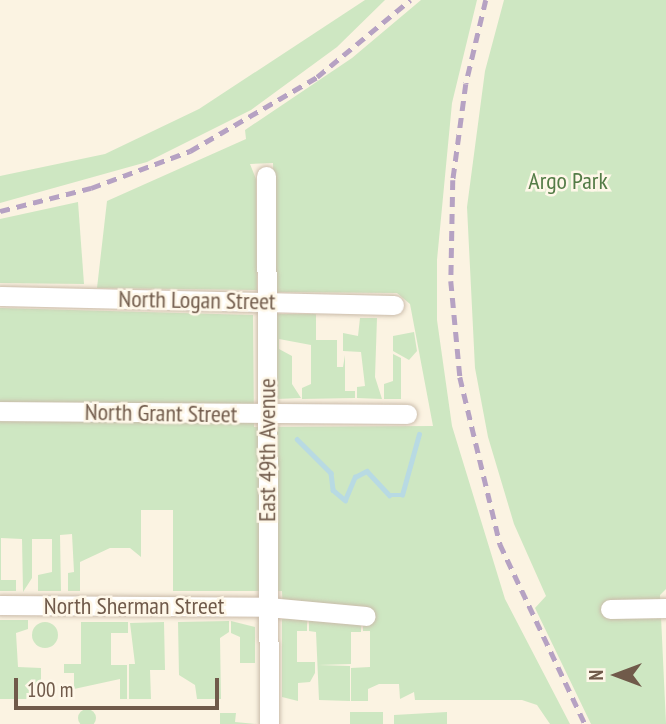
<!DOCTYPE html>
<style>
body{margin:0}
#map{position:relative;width:666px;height:724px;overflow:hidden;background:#fbf3e2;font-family:"PT Sans Narrow",sans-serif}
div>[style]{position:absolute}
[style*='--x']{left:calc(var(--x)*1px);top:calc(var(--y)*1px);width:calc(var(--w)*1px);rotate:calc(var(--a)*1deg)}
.green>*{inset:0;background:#cee7c2}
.round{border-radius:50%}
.stream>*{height:4.5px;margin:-2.25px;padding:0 2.25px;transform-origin:2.25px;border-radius:2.25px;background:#b8dae3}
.roads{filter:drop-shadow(0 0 2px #cabbaa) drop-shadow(0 0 2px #cabbaa)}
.minor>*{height:19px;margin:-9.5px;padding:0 9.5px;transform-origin:9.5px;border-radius:9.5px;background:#fff}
.rail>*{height:4.5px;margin-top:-2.25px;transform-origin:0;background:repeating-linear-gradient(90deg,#b6a2c3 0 10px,transparent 0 17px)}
span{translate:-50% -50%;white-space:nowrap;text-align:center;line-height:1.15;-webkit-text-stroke:5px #fef7e8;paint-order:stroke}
.park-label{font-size:24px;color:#537b46}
.street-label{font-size:24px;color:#705a4a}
.north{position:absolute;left:582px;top:640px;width:70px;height:70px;-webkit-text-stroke:5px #fef7e8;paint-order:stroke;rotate:270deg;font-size:19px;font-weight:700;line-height:28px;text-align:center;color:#705a4a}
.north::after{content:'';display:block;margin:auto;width:24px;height:32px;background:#705a4a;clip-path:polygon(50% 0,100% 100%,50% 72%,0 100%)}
.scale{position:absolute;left:14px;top:678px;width:205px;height:32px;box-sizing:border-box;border:4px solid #705a4a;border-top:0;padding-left:9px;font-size:21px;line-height:24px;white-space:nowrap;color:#705a4a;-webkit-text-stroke:5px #fef7e8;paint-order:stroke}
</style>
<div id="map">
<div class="green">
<i style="clip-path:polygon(365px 0,385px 0,337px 47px,251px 110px,147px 162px,0 203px,0 176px,105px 154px,199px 109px)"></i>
<i style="clip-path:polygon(421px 0,477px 0,452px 103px,437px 260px,437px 320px,452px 426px,505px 599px,570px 724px,550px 724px,537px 705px,522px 700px,415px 700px,414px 692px,400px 699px,399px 684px,379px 684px,368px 689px,368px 701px,351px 701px,351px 668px,370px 667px,370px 631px,363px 631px,363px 621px,283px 617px,282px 591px,173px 591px,173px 510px,141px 510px,141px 557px,130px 548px,110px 548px,80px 562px,80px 591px,68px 591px,68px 573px,74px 572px,72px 534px,60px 535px,61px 591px,38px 591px,38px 575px,52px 572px,52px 539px,32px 539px,32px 578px,23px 592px,22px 539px,1px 538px,1px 580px,16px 580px,16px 591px,0 591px,0 308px,253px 315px,254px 427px,433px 426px,410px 304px,397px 293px,276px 292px,273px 163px,250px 164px,256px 179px,257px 290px,97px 288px,107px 201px,246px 139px,245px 130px,352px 58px)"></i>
<i style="clip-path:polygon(504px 0,666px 0,666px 589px,660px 595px,666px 724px,591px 724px,535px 608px,546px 596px,514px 524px,488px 437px,475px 368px,467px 207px,485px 71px)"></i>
<i style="clip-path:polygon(78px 202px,84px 284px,0 283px,0 219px)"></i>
<i style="clip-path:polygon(277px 314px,316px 314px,316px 340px,337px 340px,337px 367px,343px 367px,345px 355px,345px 391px,355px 391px,355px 398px,302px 399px,302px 388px,311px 384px,311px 345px,279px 339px,279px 349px,292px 356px,292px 384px,301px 398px,277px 399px)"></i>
<i style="clip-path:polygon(360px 318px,377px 318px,375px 377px,382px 399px,357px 398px,357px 387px,365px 386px,361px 352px,343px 351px,343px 333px,358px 336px)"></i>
<i style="clip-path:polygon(414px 332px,417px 351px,409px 360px,393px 351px,393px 336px)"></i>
<i style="clip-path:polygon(393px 354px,401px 358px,401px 399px,384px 399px,384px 384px,393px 381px)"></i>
<i style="clip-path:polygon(282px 619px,307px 619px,307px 631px,297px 631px,297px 662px,315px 662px,315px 673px,310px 682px,298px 683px,298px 701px,282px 697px)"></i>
<i style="clip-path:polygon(0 620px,28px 620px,28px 629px,16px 633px,18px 667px,41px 668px,41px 699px,0 699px)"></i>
<i style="clip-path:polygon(309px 620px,361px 621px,361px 632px,351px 632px,351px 664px,318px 665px,350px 666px,350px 701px,319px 700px,316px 632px,309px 631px)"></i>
<i style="clip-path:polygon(229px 621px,229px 632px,220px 638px,221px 699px,197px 699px,195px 685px,179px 675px,178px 622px)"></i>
<i style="clip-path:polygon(231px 621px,255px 627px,255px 663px,240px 663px,240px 637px,231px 633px)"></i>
<i style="clip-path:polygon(81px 622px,128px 622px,128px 633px,111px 633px,111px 665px,127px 665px,127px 699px,120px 699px,120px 679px,74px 689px,74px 673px,64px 673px,64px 664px,81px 664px)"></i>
<i style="clip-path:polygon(164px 622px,165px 670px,150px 670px,151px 699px,129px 699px,129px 664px,135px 664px,130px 623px)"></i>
<i class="round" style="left:32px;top:622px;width:26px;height:26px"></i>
<i class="round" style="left:78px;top:709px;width:18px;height:18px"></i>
<i style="clip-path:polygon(350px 712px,383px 712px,383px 724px,350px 724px)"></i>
<i style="clip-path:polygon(447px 712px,447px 724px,394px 724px,394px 715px)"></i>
<i style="clip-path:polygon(220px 713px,256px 713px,236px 713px,235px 722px,257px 724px,220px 724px)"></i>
</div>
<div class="stream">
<i style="--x:297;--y:439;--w:48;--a:45"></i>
<i style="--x:331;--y:473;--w:17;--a:83"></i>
<i style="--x:333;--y:490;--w:16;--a:40"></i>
<i style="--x:345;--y:500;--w:25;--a:-67"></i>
<i style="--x:355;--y:477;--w:13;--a:-27"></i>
<i style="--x:367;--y:471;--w:33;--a:47"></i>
<i style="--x:389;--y:495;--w:13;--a:0"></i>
<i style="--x:402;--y:495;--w:63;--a:-74.4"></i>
</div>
<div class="roads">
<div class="minor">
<i style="--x:266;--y:176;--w:548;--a:89.69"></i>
<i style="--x:0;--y:296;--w:394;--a:1.3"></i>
<i style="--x:0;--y:411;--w:407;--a:0.4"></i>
<i style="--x:0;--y:605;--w:268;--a:0.4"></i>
<i style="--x:268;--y:607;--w:98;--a:5.2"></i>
<i style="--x:610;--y:609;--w:56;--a:-1"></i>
</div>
</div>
<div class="rail">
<i style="--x:486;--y:0;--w:86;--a:103.4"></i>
<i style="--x:466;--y:84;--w:97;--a:97.7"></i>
<i style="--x:453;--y:180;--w:101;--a:91.1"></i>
<i style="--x:451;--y:281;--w:96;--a:84.6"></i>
<i style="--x:460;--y:377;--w:172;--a:76.5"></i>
<i style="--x:500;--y:544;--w:199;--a:64.7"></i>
<i style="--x:0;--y:211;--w:94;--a:-14.2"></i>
<i style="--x:91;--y:188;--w:106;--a:-20.5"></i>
<i style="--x:190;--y:151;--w:147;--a:-30.2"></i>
<i style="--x:317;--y:77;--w:121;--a:-39.6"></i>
</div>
<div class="park-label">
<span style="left:568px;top:181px">Argo Park</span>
</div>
<div class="street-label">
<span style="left:197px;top:300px;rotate:1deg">North Logan Street</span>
<span style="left:161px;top:413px;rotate:1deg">North Grant Street</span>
<span style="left:267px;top:450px;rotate:-90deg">East 49th Avenue</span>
<span style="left:134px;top:606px">North Sherman Street</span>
</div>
<div class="north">N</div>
<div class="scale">100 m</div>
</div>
